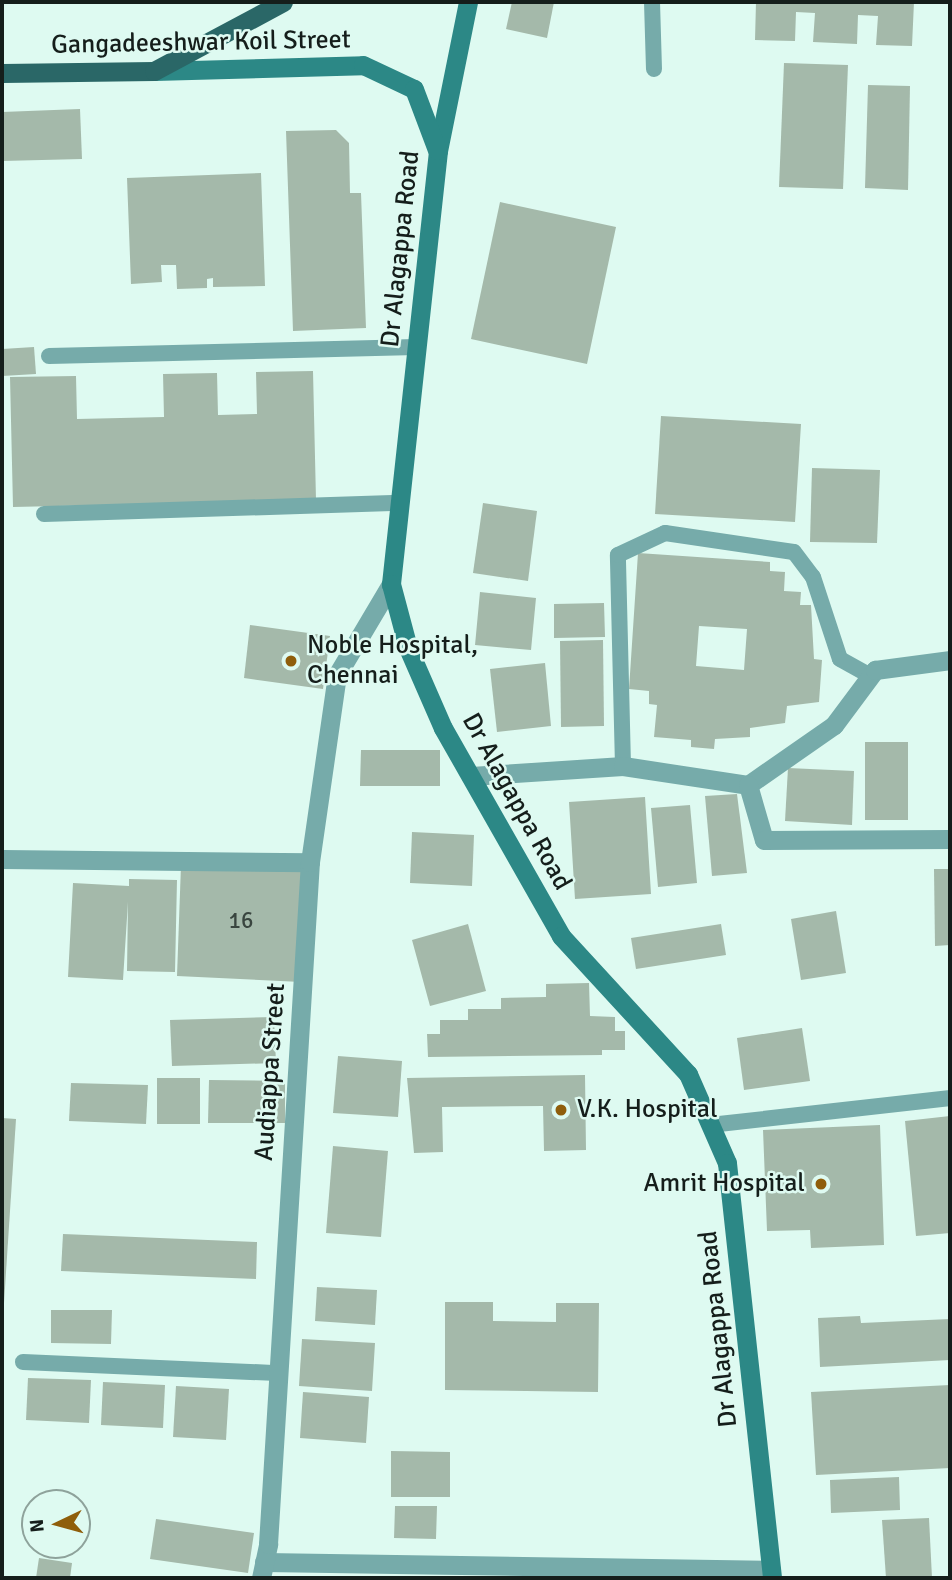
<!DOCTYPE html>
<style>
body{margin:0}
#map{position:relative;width:952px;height:1580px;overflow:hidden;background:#defaf1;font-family:Signika,sans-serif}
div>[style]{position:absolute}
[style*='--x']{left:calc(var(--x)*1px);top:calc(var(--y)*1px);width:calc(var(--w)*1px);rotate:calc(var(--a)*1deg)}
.building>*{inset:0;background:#a4b9aa}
.service>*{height:16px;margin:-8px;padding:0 8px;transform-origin:8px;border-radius:8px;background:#76abaa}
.minor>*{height:19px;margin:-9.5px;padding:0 9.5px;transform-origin:9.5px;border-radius:9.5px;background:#76abaa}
.secondary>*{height:19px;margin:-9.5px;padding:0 9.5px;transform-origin:9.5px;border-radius:9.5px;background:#2c8886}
.primary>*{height:19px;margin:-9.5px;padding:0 9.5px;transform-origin:9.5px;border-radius:9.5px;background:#2a6767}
.dots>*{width:19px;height:19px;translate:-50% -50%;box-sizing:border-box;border:4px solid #defaf1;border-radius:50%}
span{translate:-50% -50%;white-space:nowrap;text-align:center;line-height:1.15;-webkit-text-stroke:5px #defaf1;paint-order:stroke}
.number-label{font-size:23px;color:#39453f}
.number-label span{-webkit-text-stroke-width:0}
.street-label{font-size:26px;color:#151e1b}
.poi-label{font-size:26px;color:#151e1b}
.left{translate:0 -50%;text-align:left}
.right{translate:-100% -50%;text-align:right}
.frame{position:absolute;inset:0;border:4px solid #151e1b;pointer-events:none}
.north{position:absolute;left:21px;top:1489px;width:70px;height:70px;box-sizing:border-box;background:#defaf1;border:2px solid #8ea29b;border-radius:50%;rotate:265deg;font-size:19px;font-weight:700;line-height:28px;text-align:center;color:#151e1b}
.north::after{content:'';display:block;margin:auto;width:24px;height:32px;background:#8f5e0b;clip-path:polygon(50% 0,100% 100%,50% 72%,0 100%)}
</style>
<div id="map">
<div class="building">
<i style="clip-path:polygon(512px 2px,554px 2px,547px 38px,506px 29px)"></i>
<i style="clip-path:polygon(756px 2px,914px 2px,912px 46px,876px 45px,878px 16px,858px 15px,857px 44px,813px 42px,815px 13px,796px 12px,795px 41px,755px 40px)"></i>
<i style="clip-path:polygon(784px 63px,848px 65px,843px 189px,779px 187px)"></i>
<i style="clip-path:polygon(868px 85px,910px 86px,908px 190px,865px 188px)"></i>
<i style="clip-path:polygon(80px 109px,82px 159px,2px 161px,2px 112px)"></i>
<i style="clip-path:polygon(336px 130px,349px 143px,350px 193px,361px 193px,366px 328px,293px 331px,286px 131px)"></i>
<i style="clip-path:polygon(261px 173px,265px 286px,213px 287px,213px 278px,207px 279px,207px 288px,177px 289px,176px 265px,161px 265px,162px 282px,131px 284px,127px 178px)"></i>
<i style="clip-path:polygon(500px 202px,616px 227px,587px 364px,471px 339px)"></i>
<i style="clip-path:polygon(34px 347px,36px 374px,2px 376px,2px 349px)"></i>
<i style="clip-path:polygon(313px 371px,316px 500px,13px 507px,10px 377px,76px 376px,77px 419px,164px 417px,163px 374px,217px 373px,218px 415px,257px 414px,256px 372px)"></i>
<i style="clip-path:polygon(661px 416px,801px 424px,795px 522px,655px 514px)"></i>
<i style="clip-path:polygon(812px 468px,880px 470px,877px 543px,810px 542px)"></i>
<i style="clip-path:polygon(483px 503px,537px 511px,528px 581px,473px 573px)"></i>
<i style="clip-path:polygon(evenodd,638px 553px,770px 562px,770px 571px,785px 572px,784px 591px,801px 592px,800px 605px,811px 605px,814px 659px,822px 660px,819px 702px,787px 706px,785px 723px,750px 728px,750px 737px,715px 739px,714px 749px,691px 747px,691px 740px,654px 737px,657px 705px,649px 704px,649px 691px,629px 689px,638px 553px,699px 626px,747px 629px,744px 670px,696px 666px,699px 626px)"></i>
<i style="clip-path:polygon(480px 592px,536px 598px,531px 650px,475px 645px)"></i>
<i style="clip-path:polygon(604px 603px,605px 637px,554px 638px,554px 604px)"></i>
<i style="clip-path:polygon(250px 625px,330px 636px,323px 689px,244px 678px)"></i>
<i style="clip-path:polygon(603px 640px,604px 726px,561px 727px,560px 641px)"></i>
<i style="clip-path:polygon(545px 663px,551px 726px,497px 732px,490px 669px)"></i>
<i style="clip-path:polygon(865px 742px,908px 742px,908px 820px,865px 820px)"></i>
<i style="clip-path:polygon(361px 750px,440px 750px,440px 786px,360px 786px)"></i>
<i style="clip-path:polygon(788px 768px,854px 771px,852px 825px,785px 821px)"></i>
<i style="clip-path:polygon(737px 794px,747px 873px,712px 876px,705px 796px)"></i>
<i style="clip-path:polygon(645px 797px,651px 894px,575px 899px,569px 802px)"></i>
<i style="clip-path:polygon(690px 805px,697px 883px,658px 887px,651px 808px)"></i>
<i style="clip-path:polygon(412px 832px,474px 835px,472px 886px,410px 883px)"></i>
<i style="clip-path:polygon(181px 865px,303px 866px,301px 982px,177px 976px)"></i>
<i style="clip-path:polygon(934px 869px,950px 869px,950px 945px,935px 946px)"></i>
<i style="clip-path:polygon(129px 879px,177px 880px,175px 972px,127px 971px,128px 902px,123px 980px,68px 977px,73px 883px,129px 886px)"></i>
<i style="clip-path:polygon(836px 911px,846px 973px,801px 980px,791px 919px)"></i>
<i style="clip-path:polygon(468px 924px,486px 991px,430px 1006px,412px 940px)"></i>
<i style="clip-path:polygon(721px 924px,726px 955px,636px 969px,631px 938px)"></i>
<i style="clip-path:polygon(589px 983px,590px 1016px,615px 1017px,615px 1031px,625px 1031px,625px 1050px,602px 1050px,602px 1055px,428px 1057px,427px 1034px,440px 1034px,440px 1020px,468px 1020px,468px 1009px,501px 1009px,501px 998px,546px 997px,546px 984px)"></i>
<i style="clip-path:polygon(274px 1017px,276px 1063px,172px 1066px,170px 1020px)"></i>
<i style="clip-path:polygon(802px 1028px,810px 1081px,744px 1090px,737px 1038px)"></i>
<i style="clip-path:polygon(338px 1056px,402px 1061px,398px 1117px,333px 1113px)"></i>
<i style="clip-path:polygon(585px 1075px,586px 1150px,544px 1151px,543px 1106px,442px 1107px,443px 1152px,414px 1153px,407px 1078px)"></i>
<i style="clip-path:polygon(157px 1078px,200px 1078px,200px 1124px,157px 1124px)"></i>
<i style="clip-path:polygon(209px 1080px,285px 1081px,285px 1123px,208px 1123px)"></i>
<i style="clip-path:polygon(71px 1083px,148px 1085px,146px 1124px,69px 1121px)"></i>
<i style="clip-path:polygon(950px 1116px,950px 1233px,916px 1236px,905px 1121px)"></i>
<i style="clip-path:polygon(2px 1118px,16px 1119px,4px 1303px,2px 1303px)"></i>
<i style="clip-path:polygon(880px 1125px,884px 1245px,811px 1248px,810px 1230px,767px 1231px,763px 1130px)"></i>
<i style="clip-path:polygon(333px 1146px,388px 1151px,381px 1237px,326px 1233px)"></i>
<i style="clip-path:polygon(63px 1234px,257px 1242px,256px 1279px,61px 1271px)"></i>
<i style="clip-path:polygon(317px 1287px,377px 1290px,375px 1325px,315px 1321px)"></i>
<i style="clip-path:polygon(445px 1302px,493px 1302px,493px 1321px,556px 1322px,556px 1303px,599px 1303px,598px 1392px,445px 1390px)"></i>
<i style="clip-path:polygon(51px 1310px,112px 1310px,111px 1344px,51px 1343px)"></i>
<i style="clip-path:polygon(860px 1316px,861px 1323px,950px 1319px,950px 1360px,820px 1367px,818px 1318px)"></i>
<i style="clip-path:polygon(302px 1339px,375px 1343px,372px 1391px,299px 1386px)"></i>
<i style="clip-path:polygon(28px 1378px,91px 1380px,89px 1423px,26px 1420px)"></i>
<i style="clip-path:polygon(103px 1382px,165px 1385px,163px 1428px,101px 1425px)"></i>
<i style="clip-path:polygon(950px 1385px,950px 1468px,816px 1475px,811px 1392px)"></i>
<i style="clip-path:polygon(176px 1386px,229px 1389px,226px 1440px,173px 1437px)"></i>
<i style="clip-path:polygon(303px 1392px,369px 1397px,366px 1443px,300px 1438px)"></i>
<i style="clip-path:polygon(391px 1451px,450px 1452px,450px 1497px,391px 1497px)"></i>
<i style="clip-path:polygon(899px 1477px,900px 1510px,831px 1513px,830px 1480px)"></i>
<i style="clip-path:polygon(395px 1506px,437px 1506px,436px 1539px,394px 1538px)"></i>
<i style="clip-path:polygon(929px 1518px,932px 1578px,886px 1578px,882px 1520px)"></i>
<i style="clip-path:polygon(156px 1519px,254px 1533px,248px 1573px,150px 1559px)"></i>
<i style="clip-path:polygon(39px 1558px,72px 1563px,70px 1578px,36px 1578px)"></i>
</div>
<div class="service">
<i style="--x:652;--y:2;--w:67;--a:88.3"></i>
<i style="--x:49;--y:356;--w:367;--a:-1.4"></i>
<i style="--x:44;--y:514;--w:356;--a:-1.8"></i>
<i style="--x:623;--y:766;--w:211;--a:-91.4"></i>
<i style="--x:618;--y:555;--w:52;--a:-25.1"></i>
<i style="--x:665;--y:533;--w:130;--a:8.4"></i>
<i style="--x:794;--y:552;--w:31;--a:53"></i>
<i style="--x:813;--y:577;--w:86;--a:71.8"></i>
<i style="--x:840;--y:659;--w:35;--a:29"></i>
<i style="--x:710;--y:1125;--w:242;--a:-6.4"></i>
<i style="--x:23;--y:1362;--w:255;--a:2.5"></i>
</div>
<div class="minor">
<i style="--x:471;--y:776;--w:152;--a:-3.8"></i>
<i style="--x:623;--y:766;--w:126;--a:8.6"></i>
<i style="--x:748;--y:785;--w:105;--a:-34.9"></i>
<i style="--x:834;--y:725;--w:69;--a:-53.3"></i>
<i style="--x:875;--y:670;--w:76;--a:-7.6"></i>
<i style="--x:748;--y:785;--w:57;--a:73.8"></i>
<i style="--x:764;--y:840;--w:186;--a:-0.3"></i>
<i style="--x:2;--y:859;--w:308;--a:0.6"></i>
<i style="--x:264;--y:1562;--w:507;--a:0.9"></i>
<i style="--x:261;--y:1578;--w:35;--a:-78"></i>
<i style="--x:268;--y:1544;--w:683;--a:-86.48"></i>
<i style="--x:310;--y:862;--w:189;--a:-81.8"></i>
<i style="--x:337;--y:675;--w:106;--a:-59.3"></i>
</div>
<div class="secondary">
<i style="--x:468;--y:2;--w:152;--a:101.4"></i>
<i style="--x:438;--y:151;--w:436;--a:96.2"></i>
<i style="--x:391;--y:584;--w:66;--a:75.1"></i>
<i style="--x:408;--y:648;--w:87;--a:66.4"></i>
<i style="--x:443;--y:728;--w:239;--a:60.4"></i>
<i style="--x:561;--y:936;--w:188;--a:47.4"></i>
<i style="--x:688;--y:1074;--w:97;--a:66.3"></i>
<i style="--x:727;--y:1163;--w:417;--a:83.8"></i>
<i style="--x:154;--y:71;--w:209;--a:-1.6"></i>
<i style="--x:363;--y:65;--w:56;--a:25.2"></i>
<i style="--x:414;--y:89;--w:65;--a:69.3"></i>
</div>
<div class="primary">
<i style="--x:2;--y:73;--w:152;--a:-0.8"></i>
<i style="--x:154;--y:71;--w:146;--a:-28.1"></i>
</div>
<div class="dots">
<i style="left:291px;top:661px;background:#8f5e0b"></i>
<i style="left:561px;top:1110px;background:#8f5e0b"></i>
<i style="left:821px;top:1184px;background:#8f5e0b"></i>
</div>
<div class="number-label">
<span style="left:241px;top:921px">16</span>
</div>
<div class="street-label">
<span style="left:201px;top:43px;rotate:-1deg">Gangadeeshwar Koil Street</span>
<span style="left:401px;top:249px;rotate:-84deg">Dr Alagappa Road</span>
<span style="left:516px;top:802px;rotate:61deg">Dr Alagappa Road</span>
<span style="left:271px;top:1072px;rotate:-86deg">Audiappa Street</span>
<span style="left:719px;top:1329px;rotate:-96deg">Dr Alagappa Road</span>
</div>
<div class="poi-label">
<span class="left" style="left:307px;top:661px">Noble Hospital,<br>Chennai</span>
<span class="left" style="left:577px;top:1110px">V.K. Hospital</span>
<span class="right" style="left:805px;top:1184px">Amrit Hospital</span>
</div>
<div class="frame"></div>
<div class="north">N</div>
</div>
